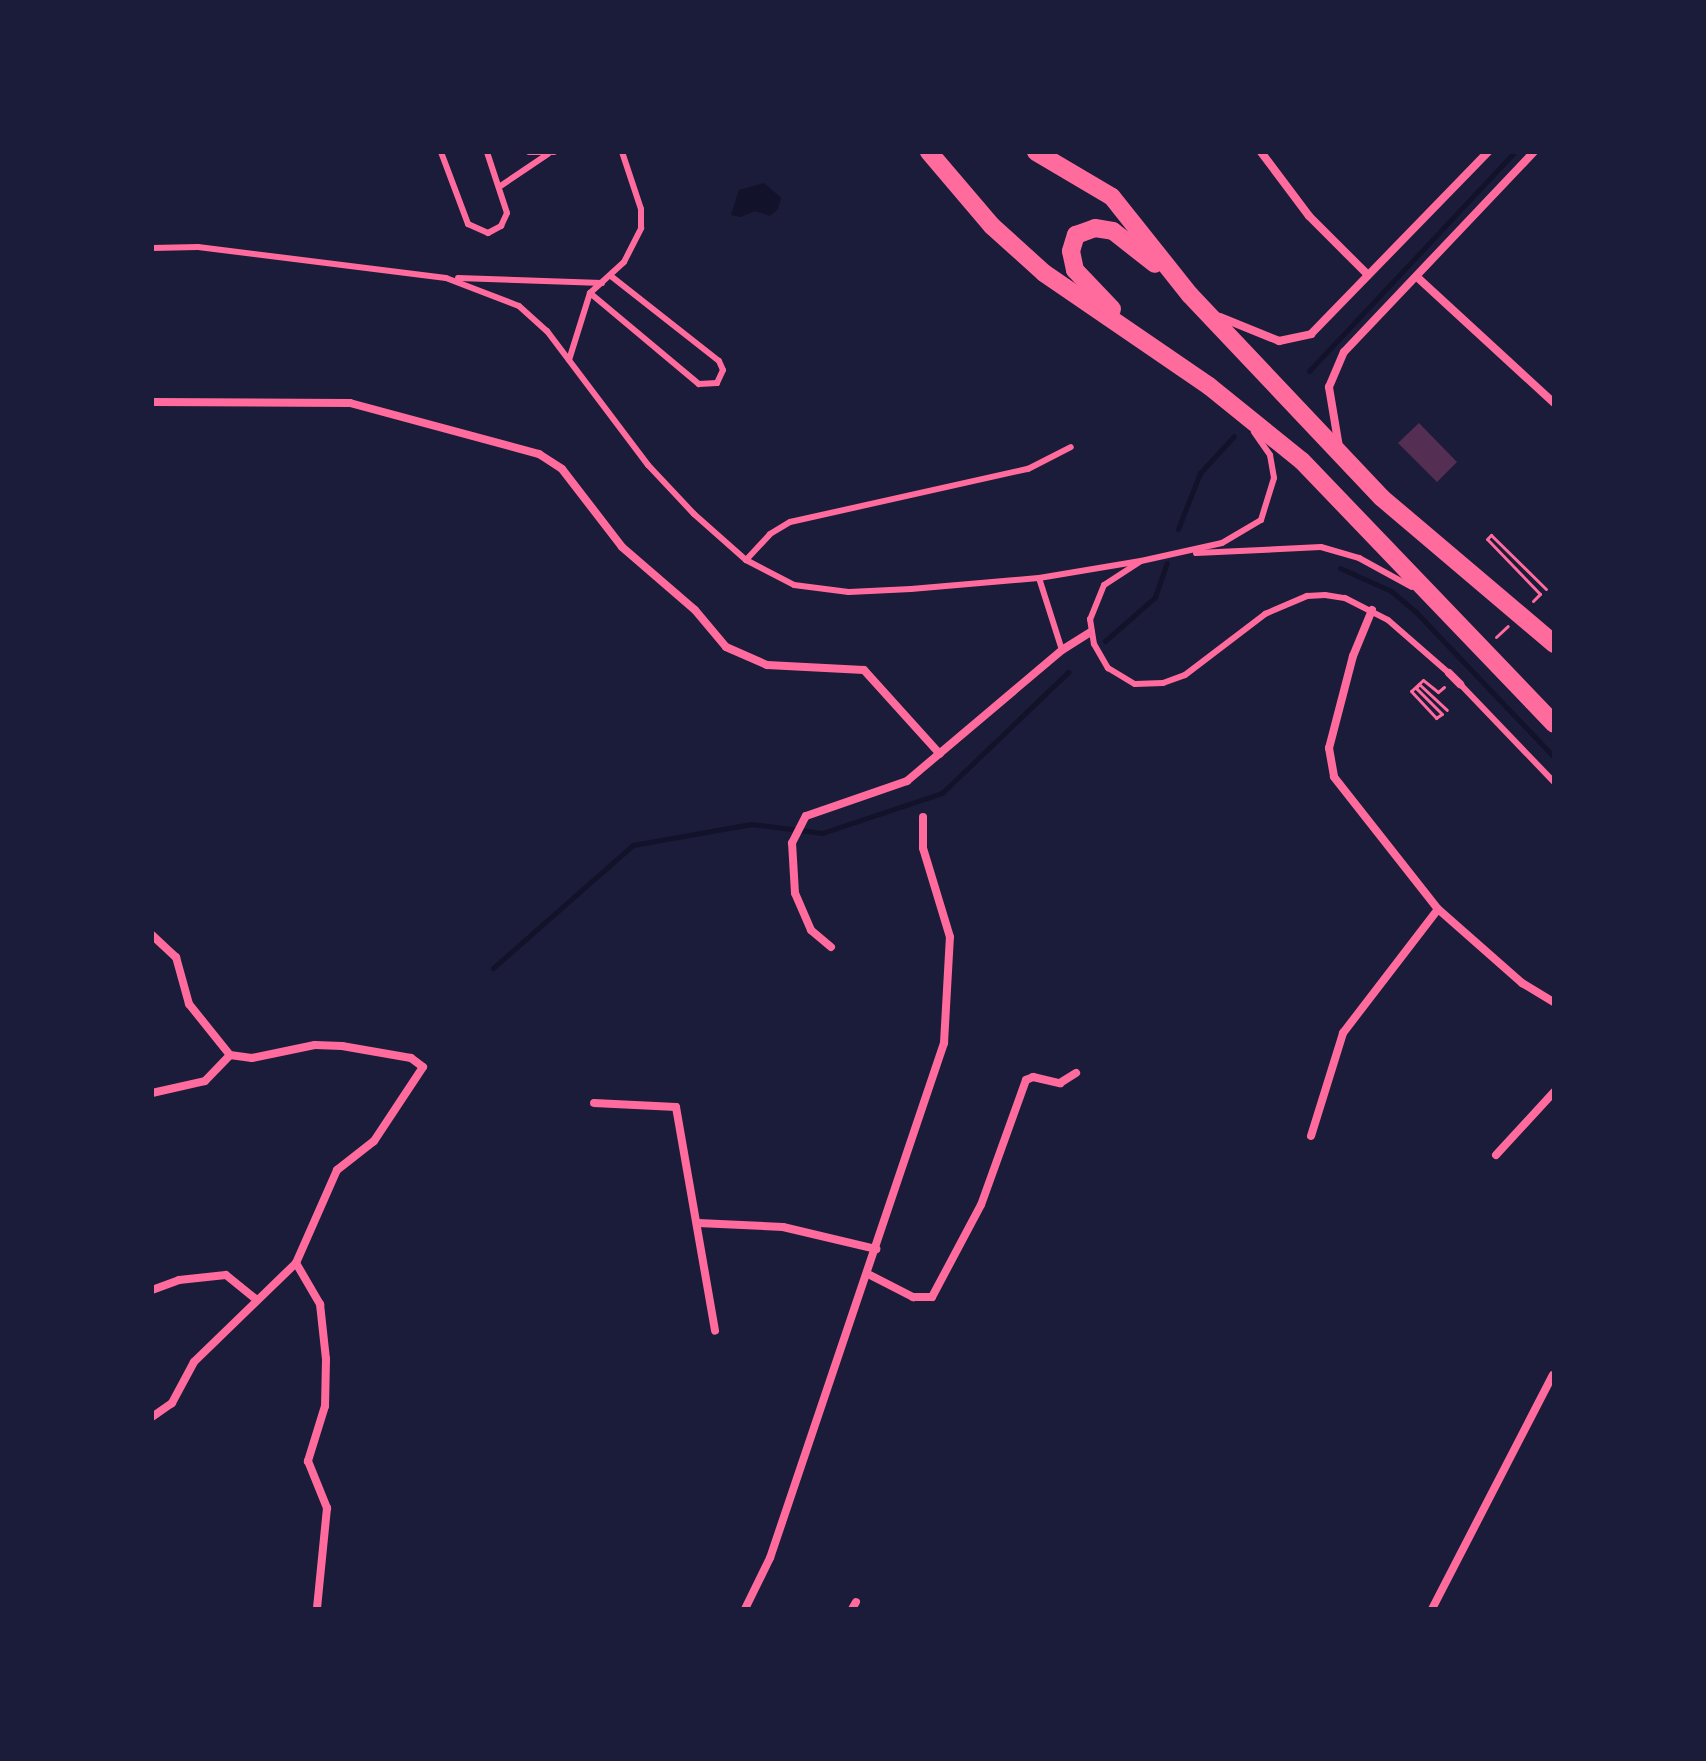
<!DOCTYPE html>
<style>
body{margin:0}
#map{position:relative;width:1706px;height:1761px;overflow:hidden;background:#1b1b3a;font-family:"Work Sans",sans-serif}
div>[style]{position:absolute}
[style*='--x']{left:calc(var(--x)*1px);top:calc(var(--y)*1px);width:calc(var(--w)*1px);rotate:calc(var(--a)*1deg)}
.water>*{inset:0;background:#12122b}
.stream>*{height:5px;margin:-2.5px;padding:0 2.5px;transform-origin:2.5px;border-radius:2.5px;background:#12122b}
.building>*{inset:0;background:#542f53}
.path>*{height:3px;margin:-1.5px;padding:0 1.5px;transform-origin:1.5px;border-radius:1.5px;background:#ff6b9d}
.service>*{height:6px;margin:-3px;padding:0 3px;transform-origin:3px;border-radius:3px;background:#ff6b9d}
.minor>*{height:8px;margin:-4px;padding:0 4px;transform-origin:4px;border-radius:4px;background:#ff6b9d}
.primary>*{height:18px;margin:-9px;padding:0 9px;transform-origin:9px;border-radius:9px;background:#ff6b9d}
span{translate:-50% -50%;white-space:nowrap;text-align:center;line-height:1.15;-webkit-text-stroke:8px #1b1b3a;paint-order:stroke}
.frame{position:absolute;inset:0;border:154px solid #1b1b3a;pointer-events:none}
</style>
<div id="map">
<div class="water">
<i style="clip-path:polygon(764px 183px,781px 198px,778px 209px,770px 216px,755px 211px,741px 217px,731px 215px,739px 190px)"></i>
</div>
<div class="stream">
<i style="--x:1309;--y:371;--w:301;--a:-46.8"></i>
<i style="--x:1178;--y:529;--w:60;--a:-68.6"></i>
<i style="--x:1200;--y:473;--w:50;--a:-47.4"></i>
<i style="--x:1340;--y:568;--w:56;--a:24.3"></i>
<i style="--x:1391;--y:591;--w:31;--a:40"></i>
<i style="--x:1415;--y:611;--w:202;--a:46.4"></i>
<i style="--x:1105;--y:641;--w:67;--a:-41.3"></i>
<i style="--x:1155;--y:597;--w:36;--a:-71"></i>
<i style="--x:493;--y:968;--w:186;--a:-41.3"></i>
<i style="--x:633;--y:845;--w:120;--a:-10.1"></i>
<i style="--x:751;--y:824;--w:72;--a:7.2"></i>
<i style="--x:822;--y:833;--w:126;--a:-18.4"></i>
<i style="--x:942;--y:793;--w:175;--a:-43.8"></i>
</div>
<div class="building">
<i style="clip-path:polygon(1419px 423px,1457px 462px,1437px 482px,1398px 443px)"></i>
</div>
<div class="path">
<i style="--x:1533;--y:601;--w:10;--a:-45"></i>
<i style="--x:1540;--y:594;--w:76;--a:-133.9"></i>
<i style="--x:1487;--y:539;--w:6;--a:-45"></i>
<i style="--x:1491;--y:535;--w:77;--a:44.5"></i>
<i style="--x:1496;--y:637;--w:16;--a:-43"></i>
<i style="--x:1444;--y:687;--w:8;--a:140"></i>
<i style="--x:1438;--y:692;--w:19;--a:-141"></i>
<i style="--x:1423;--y:680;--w:16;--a:137"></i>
<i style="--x:1411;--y:691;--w:37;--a:47"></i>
<i style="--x:1436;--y:718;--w:7;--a:-34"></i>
<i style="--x:1442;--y:714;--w:37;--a:-135"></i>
<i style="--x:1416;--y:688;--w:5;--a:-53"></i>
<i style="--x:1419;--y:684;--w:38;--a:43"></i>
</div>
<div class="service">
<i style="--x:441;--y:152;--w:77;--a:69.4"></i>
<i style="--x:468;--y:224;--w:22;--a:24"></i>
<i style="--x:488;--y:233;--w:15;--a:-28"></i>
<i style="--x:501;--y:226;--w:14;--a:-65"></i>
<i style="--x:507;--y:213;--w:64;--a:-108.2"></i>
<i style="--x:529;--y:152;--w:25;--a:0"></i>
<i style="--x:499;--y:187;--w:59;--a:-34"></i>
<i style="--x:152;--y:248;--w:46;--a:-1.2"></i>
<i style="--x:198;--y:247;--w:250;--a:7.1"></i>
<i style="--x:446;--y:278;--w:78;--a:21"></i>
<i style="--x:519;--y:306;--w:38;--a:42"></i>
<i style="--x:547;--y:331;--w:168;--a:53"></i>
<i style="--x:648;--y:465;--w:67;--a:46.8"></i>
<i style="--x:694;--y:514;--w:69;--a:41.5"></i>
<i style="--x:746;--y:560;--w:54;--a:27.5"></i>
<i style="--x:794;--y:585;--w:55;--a:7.3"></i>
<i style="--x:849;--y:592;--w:62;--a:-2.8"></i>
<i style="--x:911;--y:589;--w:128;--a:-4.9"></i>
<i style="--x:1039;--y:578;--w:103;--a:-9.5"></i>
<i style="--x:458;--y:278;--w:144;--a:2"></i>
<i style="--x:590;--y:293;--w:142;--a:39.9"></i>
<i style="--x:699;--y:384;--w:18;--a:-3"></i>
<i style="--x:717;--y:383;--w:14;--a:-65"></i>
<i style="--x:723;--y:370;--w:10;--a:-114"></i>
<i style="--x:719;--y:361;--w:137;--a:-141.8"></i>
<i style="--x:569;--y:360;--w:70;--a:-72.6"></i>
<i style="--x:590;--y:293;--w:46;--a:-42.4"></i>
<i style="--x:624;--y:262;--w:38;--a:-63"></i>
<i style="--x:641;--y:228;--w:19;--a:-90"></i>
<i style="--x:641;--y:209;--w:60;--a:-108.4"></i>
<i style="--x:1254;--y:432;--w:28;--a:55"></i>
<i style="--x:1270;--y:455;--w:23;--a:80"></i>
<i style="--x:1274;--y:478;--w:44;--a:107.2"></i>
<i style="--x:1261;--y:520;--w:45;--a:149.5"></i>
<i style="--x:1222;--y:543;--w:83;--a:167.5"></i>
<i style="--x:1141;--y:561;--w:44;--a:147"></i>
<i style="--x:1104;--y:585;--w:37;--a:112"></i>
<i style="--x:1090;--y:619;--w:25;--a:81"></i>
<i style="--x:1094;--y:644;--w:28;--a:60"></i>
<i style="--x:1108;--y:668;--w:31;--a:31"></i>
<i style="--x:1135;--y:684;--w:28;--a:-2"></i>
<i style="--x:1163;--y:683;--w:23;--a:-20"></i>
<i style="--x:1185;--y:675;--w:101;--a:-37.3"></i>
<i style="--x:1265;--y:614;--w:46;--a:-23.2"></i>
<i style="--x:1307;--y:596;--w:18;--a:-3"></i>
<i style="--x:1325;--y:595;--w:20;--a:9"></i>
<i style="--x:1345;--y:598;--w:48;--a:27.1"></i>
<i style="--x:1388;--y:620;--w:81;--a:41"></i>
<i style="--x:1196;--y:553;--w:125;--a:-2.7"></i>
<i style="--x:1321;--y:547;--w:40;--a:16"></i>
<i style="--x:1359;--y:558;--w:60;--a:28.7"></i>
<i style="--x:746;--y:560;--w:35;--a:-47"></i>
<i style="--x:770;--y:534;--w:23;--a:-31"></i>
<i style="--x:790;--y:522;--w:244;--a:-12.6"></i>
<i style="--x:1028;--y:469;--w:48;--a:-27.1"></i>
<i style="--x:1039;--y:578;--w:76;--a:72.3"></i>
<i style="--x:1460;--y:684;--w:136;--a:46.2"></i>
</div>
<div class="minor">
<i style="--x:1261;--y:152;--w:80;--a:53.1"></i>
<i style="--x:1309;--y:216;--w:83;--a:45"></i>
<i style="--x:1417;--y:277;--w:186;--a:42.6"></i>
<i style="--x:1220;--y:317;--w:64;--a:22.1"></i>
<i style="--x:1279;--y:341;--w:33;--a:-12"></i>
<i style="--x:1311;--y:334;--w:254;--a:-45.8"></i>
<i style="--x:152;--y:402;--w:198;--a:0.3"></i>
<i style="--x:350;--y:403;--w:196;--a:15.1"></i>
<i style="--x:539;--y:454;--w:27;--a:33"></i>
<i style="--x:562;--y:469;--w:98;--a:52.4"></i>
<i style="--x:622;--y:547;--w:96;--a:40.8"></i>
<i style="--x:695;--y:610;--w:48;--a:50"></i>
<i style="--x:726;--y:647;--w:45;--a:23.7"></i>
<i style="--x:767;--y:665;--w:97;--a:3"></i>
<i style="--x:864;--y:670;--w:113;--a:47.9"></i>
<i style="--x:1339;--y:447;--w:61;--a:-99.5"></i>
<i style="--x:1329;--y:387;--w:38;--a:-67"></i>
<i style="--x:1344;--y:352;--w:276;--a:-46.5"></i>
<i style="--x:1372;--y:610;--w:50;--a:112.4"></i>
<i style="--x:1353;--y:656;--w:95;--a:104.6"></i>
<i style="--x:1329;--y:748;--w:29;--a:80"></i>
<i style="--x:1334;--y:777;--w:168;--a:51.8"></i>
<i style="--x:1438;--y:909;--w:112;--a:41.4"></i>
<i style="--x:1522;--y:983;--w:37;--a:31"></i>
<i style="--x:1449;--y:673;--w:16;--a:45"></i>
<i style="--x:152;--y:935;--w:33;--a:43"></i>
<i style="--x:176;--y:957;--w:49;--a:74.5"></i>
<i style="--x:189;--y:1004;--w:65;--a:51.2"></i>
<i style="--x:230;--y:1055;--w:22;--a:8"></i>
<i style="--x:252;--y:1058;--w:64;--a:-11.7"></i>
<i style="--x:315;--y:1045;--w:27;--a:2"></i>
<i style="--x:342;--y:1046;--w:70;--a:9.9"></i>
<i style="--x:411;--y:1058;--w:15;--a:37"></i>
<i style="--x:423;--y:1067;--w:89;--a:123.5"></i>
<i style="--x:374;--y:1141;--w:47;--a:141.9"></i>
<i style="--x:337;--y:1170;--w:102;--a:113.8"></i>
<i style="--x:296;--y:1263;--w:142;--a:135.9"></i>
<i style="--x:194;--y:1362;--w:47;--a:118.2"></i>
<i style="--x:172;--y:1403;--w:24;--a:145"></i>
<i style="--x:831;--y:947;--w:26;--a:-140"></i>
<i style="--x:811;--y:930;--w:40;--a:-113.4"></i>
<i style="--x:795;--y:893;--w:50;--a:-93.4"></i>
<i style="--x:792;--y:843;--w:30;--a:-63"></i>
<i style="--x:806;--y:816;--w:107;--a:-19.1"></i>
<i style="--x:907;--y:781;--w:203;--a:-40.2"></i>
<i style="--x:1062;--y:650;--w:34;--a:-32"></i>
<i style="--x:152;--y:1093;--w:54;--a:-12.8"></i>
<i style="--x:205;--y:1081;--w:36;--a:-46"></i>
<i style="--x:594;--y:1103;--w:82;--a:2.8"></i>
<i style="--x:676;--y:1107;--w:227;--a:80.1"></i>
<i style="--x:1311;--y:1136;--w:108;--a:-72.7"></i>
<i style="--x:1343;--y:1033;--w:156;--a:-52.5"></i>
<i style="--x:1496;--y:1155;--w:86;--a:-47.4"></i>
<i style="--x:698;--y:1223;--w:85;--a:2.7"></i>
<i style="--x:783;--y:1227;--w:96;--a:13.3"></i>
<i style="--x:296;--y:1263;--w:48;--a:59.7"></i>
<i style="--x:320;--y:1304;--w:55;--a:83.8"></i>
<i style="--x:326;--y:1359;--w:47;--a:91.2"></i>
<i style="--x:325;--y:1406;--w:58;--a:107.2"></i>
<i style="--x:308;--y:1461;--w:51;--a:68"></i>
<i style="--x:327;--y:1508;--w:101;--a:95.7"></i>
<i style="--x:868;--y:1274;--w:51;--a:27.1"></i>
<i style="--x:913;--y:1297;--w:19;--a:0"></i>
<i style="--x:932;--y:1297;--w:104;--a:-62"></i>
<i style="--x:981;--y:1205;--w:133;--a:-70.2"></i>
<i style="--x:1026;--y:1080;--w:8;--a:-23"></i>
<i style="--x:1033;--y:1077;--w:28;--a:13"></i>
<i style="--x:1060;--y:1083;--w:19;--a:-32"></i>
<i style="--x:152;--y:1290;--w:29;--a:-20"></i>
<i style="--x:179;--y:1280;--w:47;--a:-6.1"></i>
<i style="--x:226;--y:1275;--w:38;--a:39"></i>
<i style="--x:745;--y:1609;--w:57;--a:-63.9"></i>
<i style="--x:770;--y:1558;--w:544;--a:-71.33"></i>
<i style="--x:944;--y:1043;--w:106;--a:-86.8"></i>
<i style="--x:950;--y:937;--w:93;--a:-106.9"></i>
<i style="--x:923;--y:848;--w:31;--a:-90"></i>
<i style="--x:852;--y:1609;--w:8;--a:-60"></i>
<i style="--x:1432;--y:1609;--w:263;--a:-62.7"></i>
</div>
<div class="primary">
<i style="--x:929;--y:152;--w:97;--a:49.6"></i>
<i style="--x:992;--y:226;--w:70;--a:42.1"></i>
<i style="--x:1044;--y:273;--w:200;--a:34.4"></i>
<i style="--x:1209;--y:386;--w:119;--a:38.9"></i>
<i style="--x:1302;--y:461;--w:364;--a:46.2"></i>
<i style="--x:1036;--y:152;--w:88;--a:30.6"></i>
<i style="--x:1112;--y:197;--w:125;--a:51.5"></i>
<i style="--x:1190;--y:295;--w:279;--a:46.6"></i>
<i style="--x:1382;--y:498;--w:226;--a:40.3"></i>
<i style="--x:1112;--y:309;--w:54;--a:-133.5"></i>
<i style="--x:1075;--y:270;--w:19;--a:-102"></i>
<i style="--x:1071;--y:251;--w:17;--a:-73"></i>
<i style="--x:1076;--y:235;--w:20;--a:-20"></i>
<i style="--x:1095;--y:228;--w:18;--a:9"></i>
<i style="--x:1113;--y:231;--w:53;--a:38.2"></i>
</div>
<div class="frame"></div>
</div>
